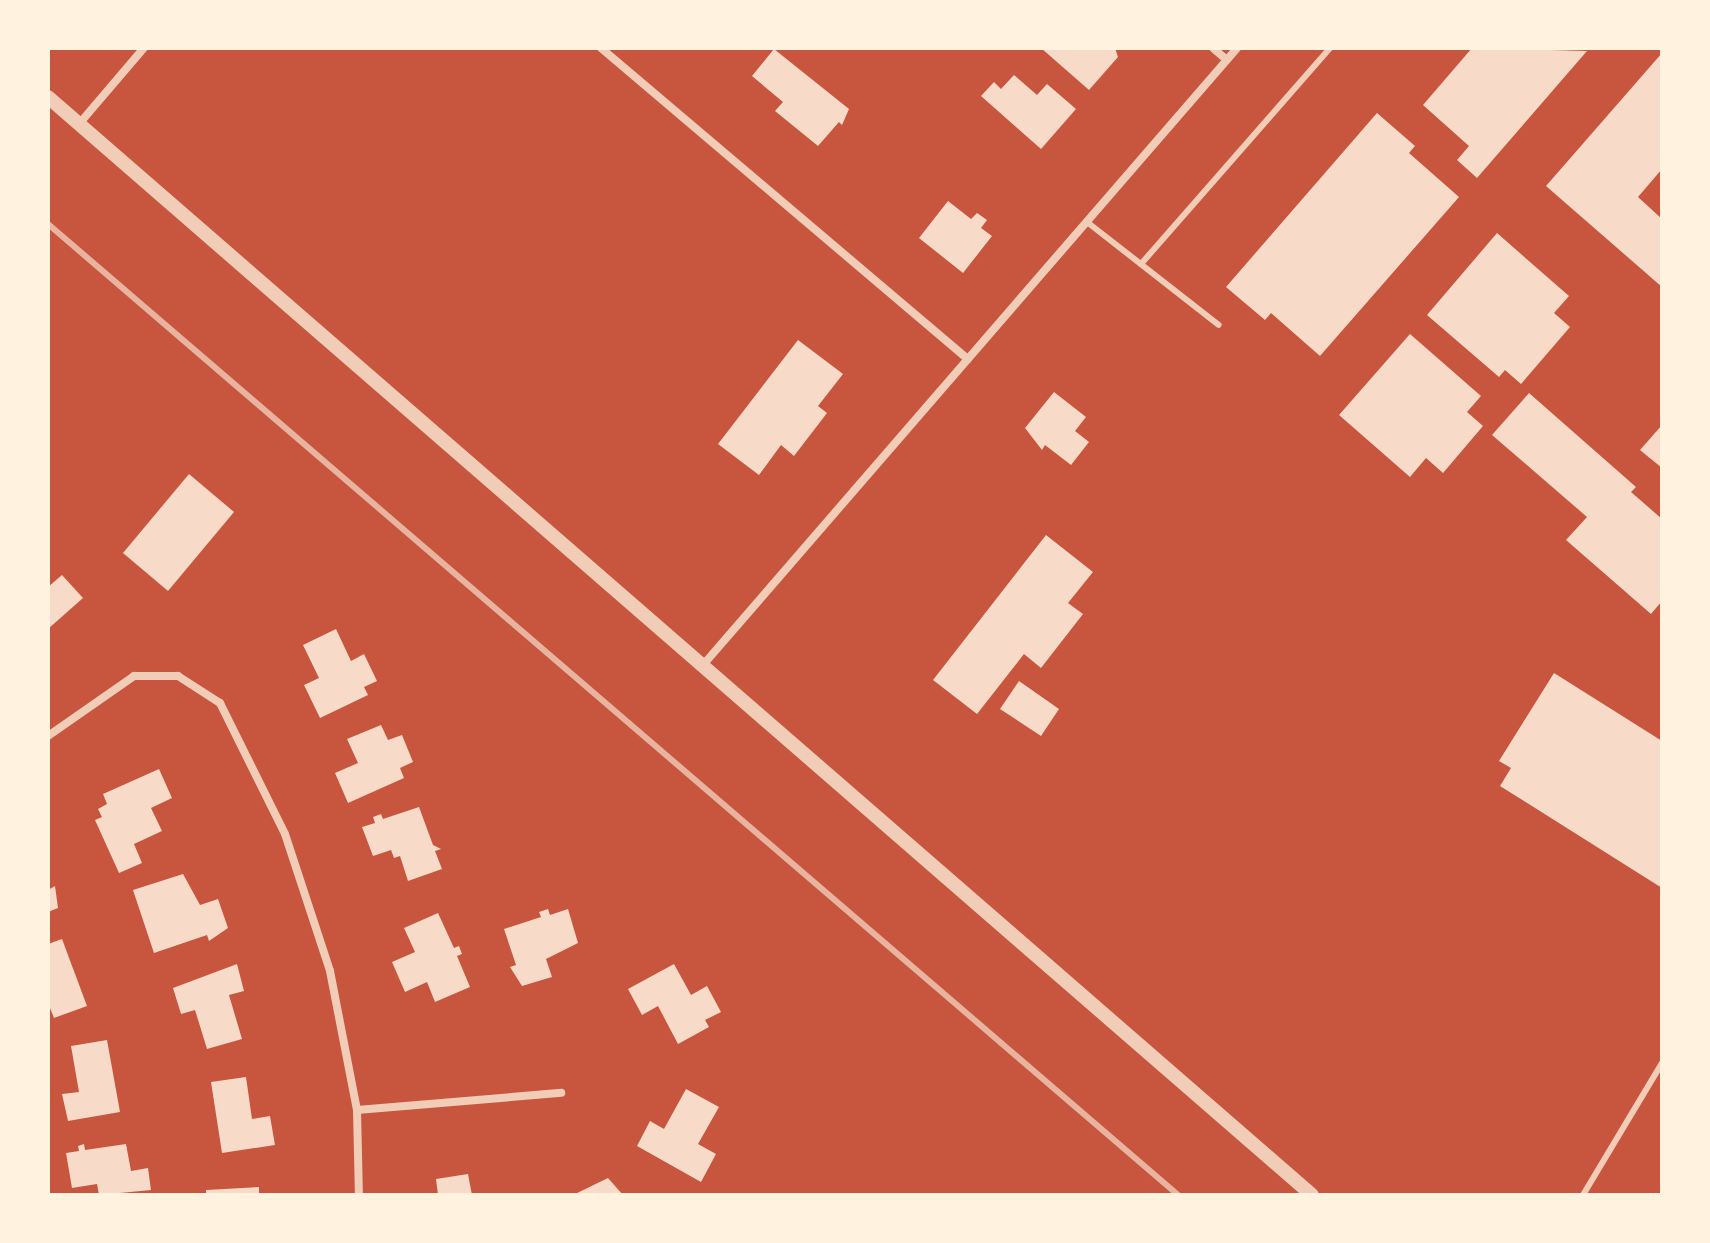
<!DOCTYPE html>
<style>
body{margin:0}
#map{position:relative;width:1710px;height:1243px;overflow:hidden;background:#c8553d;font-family:Ubuntu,sans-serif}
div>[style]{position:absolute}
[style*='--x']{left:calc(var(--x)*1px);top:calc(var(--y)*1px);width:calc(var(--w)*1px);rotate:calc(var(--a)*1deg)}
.building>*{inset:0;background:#f7dbc8}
.service>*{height:6px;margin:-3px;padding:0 3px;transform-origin:3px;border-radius:3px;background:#f1ccb7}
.minor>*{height:8px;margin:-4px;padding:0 4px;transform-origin:4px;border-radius:4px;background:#f1ccb7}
.tertiary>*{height:14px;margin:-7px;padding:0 7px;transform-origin:7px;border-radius:7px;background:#f1ccb7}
.rail>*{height:6px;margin:-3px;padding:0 3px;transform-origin:3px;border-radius:3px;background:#e9b49f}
span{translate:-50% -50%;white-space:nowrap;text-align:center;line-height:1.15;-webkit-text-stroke:6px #fff3e0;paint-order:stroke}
.frame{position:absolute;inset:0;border:50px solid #fff3e0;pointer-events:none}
</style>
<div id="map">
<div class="building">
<i style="clip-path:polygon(1041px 48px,1115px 48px,1118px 57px,1089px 90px)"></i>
<i style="clip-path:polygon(1472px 48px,1587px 51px,1477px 178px,1457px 160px,1469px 146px,1423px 105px)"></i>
<i style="clip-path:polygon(774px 49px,849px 109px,842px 125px,839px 122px,818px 146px,775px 111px,783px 102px,752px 76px)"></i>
<i style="clip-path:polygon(1662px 53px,1662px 169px,1638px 197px,1662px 219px,1662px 287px,1546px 186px)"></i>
<i style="clip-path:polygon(1014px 75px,1037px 95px,1047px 84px,1076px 109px,1041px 149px,981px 96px,994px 82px,1001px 89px)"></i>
<i style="clip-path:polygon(1377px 113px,1415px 146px,1409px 153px,1459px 197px,1320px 356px,1271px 313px,1265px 320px,1226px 287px)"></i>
<i style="clip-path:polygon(948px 201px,971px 219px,977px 213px,987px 220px,981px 228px,992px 236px,963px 273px,919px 238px)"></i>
<i style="clip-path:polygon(1497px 233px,1569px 296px,1554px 313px,1570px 327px,1521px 384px,1505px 370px,1499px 377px,1427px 315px)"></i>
<i style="clip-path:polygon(1410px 334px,1481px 396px,1467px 412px,1483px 426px,1443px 473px,1426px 458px,1410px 477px,1339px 415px)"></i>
<i style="clip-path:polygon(798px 340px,843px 374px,818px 406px,827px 413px,794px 456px,781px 445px,759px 475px,718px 444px)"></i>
<i style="clip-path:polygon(1054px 392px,1086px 417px,1075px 431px,1089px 442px,1071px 465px,1045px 445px,1042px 450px,1025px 428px)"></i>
<i style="clip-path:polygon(1529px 393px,1636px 487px,1631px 492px,1662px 519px,1662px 601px,1651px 614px,1566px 540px,1587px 517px,1492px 435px)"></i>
<i style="clip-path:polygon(1662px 425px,1662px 468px,1640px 450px)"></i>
<i style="clip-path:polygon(189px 474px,234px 512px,168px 591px,123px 553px)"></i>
<i style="clip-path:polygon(1046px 535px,1093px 572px,1068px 603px,1083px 614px,1041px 668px,1024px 654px,977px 714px,933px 680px)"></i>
<i style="clip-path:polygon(62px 575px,83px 598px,48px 629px,48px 587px)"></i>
<i style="clip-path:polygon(336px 629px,351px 661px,364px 654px,377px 681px,364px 687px,368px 695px,320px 718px,304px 685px,319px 678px,303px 645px)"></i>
<i style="clip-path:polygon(1554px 673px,1662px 741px,1662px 888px,1500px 786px,1511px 768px,1499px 761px)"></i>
<i style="clip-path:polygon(1019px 681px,1059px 709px,1041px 736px,1000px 709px)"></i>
<i style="clip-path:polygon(381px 725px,388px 740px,402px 735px,413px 762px,400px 768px,404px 778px,348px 803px,335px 773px,358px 763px,347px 739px)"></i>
<i style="clip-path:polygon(159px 769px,172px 798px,151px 808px,162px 831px,134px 844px,142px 863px,119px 873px,95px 820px,102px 817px,98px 809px,107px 804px,103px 794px)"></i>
<i style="clip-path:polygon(419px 807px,433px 845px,441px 849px,435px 851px,442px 869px,408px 881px,400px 856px,394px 858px,391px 850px,373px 856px,362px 827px,375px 823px,373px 817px,381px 814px,383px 819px)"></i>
<i style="clip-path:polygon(183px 874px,200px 905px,218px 899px,228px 928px,209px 941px,207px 935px,154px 953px,133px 890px)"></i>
<i style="clip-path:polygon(55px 886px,58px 908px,48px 912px,48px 890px)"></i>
<i style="clip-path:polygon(548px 909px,550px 915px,568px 909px,578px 943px,546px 959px,552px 977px,522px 986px,510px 967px,516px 965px,504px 929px,541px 917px,539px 912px)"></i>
<i style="clip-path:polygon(438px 913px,454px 948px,459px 946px,462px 954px,457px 956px,470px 987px,435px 1002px,427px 982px,405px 992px,392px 962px,415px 952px,404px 928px)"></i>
<i style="clip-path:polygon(62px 939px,87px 1006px,54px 1018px,48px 1003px,48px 944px)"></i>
<i style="clip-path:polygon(237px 964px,244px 991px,229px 995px,242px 1039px,207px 1049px,195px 1010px,181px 1014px,173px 988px)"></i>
<i style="clip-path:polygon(674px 964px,691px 995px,707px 986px,721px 1012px,705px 1020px,709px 1027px,678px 1044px,658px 1006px,642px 1015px,628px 989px)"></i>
<i style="clip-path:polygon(107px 1040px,120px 1112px,68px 1121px,62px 1094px,79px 1092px,71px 1046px)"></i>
<i style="clip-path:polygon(246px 1077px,252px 1119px,270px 1116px,275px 1145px,222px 1153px,211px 1082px)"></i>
<i style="clip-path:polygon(686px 1089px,719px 1107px,698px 1144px,716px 1154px,701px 1182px,637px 1146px,650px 1121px,664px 1129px)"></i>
<i style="clip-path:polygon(84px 1144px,85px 1150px,126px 1144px,131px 1171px,148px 1168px,151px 1190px,99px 1195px,97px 1184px,72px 1188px,66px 1153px,79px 1151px,78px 1146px)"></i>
<i style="clip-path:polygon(468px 1174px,472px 1195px,438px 1195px,436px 1179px)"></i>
<i style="clip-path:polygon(608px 1178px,623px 1195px,573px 1195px)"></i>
<i style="clip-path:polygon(259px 1187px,259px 1195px,206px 1195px,206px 1190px)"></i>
</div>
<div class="service">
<i style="--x:1087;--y:222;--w:167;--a:38"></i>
<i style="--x:1141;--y:264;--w:287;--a:-48.8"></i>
<i style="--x:1583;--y:1195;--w:154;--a:-59.1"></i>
</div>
<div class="minor">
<i style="--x:601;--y:48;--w:481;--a:40.3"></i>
<i style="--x:1213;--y:48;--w:18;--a:41"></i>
<i style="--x:79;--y:124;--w:100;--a:-49.5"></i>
<i style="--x:703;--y:665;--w:816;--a:-49.12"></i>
<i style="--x:48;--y:736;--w:105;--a:-34.9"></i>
<i style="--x:134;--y:676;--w:44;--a:0"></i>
<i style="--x:178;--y:676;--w:50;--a:32.7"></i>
<i style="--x:220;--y:703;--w:146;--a:63.6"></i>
<i style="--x:285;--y:834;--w:144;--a:71.8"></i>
<i style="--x:330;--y:971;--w:142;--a:79"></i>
<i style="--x:357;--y:1110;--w:85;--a:88.7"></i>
<i style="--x:357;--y:1110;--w:205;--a:-4.8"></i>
</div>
<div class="tertiary">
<i style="--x:48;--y:97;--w:1674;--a:40.98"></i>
</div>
<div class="rail">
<i style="--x:48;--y:224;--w:1490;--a:40.67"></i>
</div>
<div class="frame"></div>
</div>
